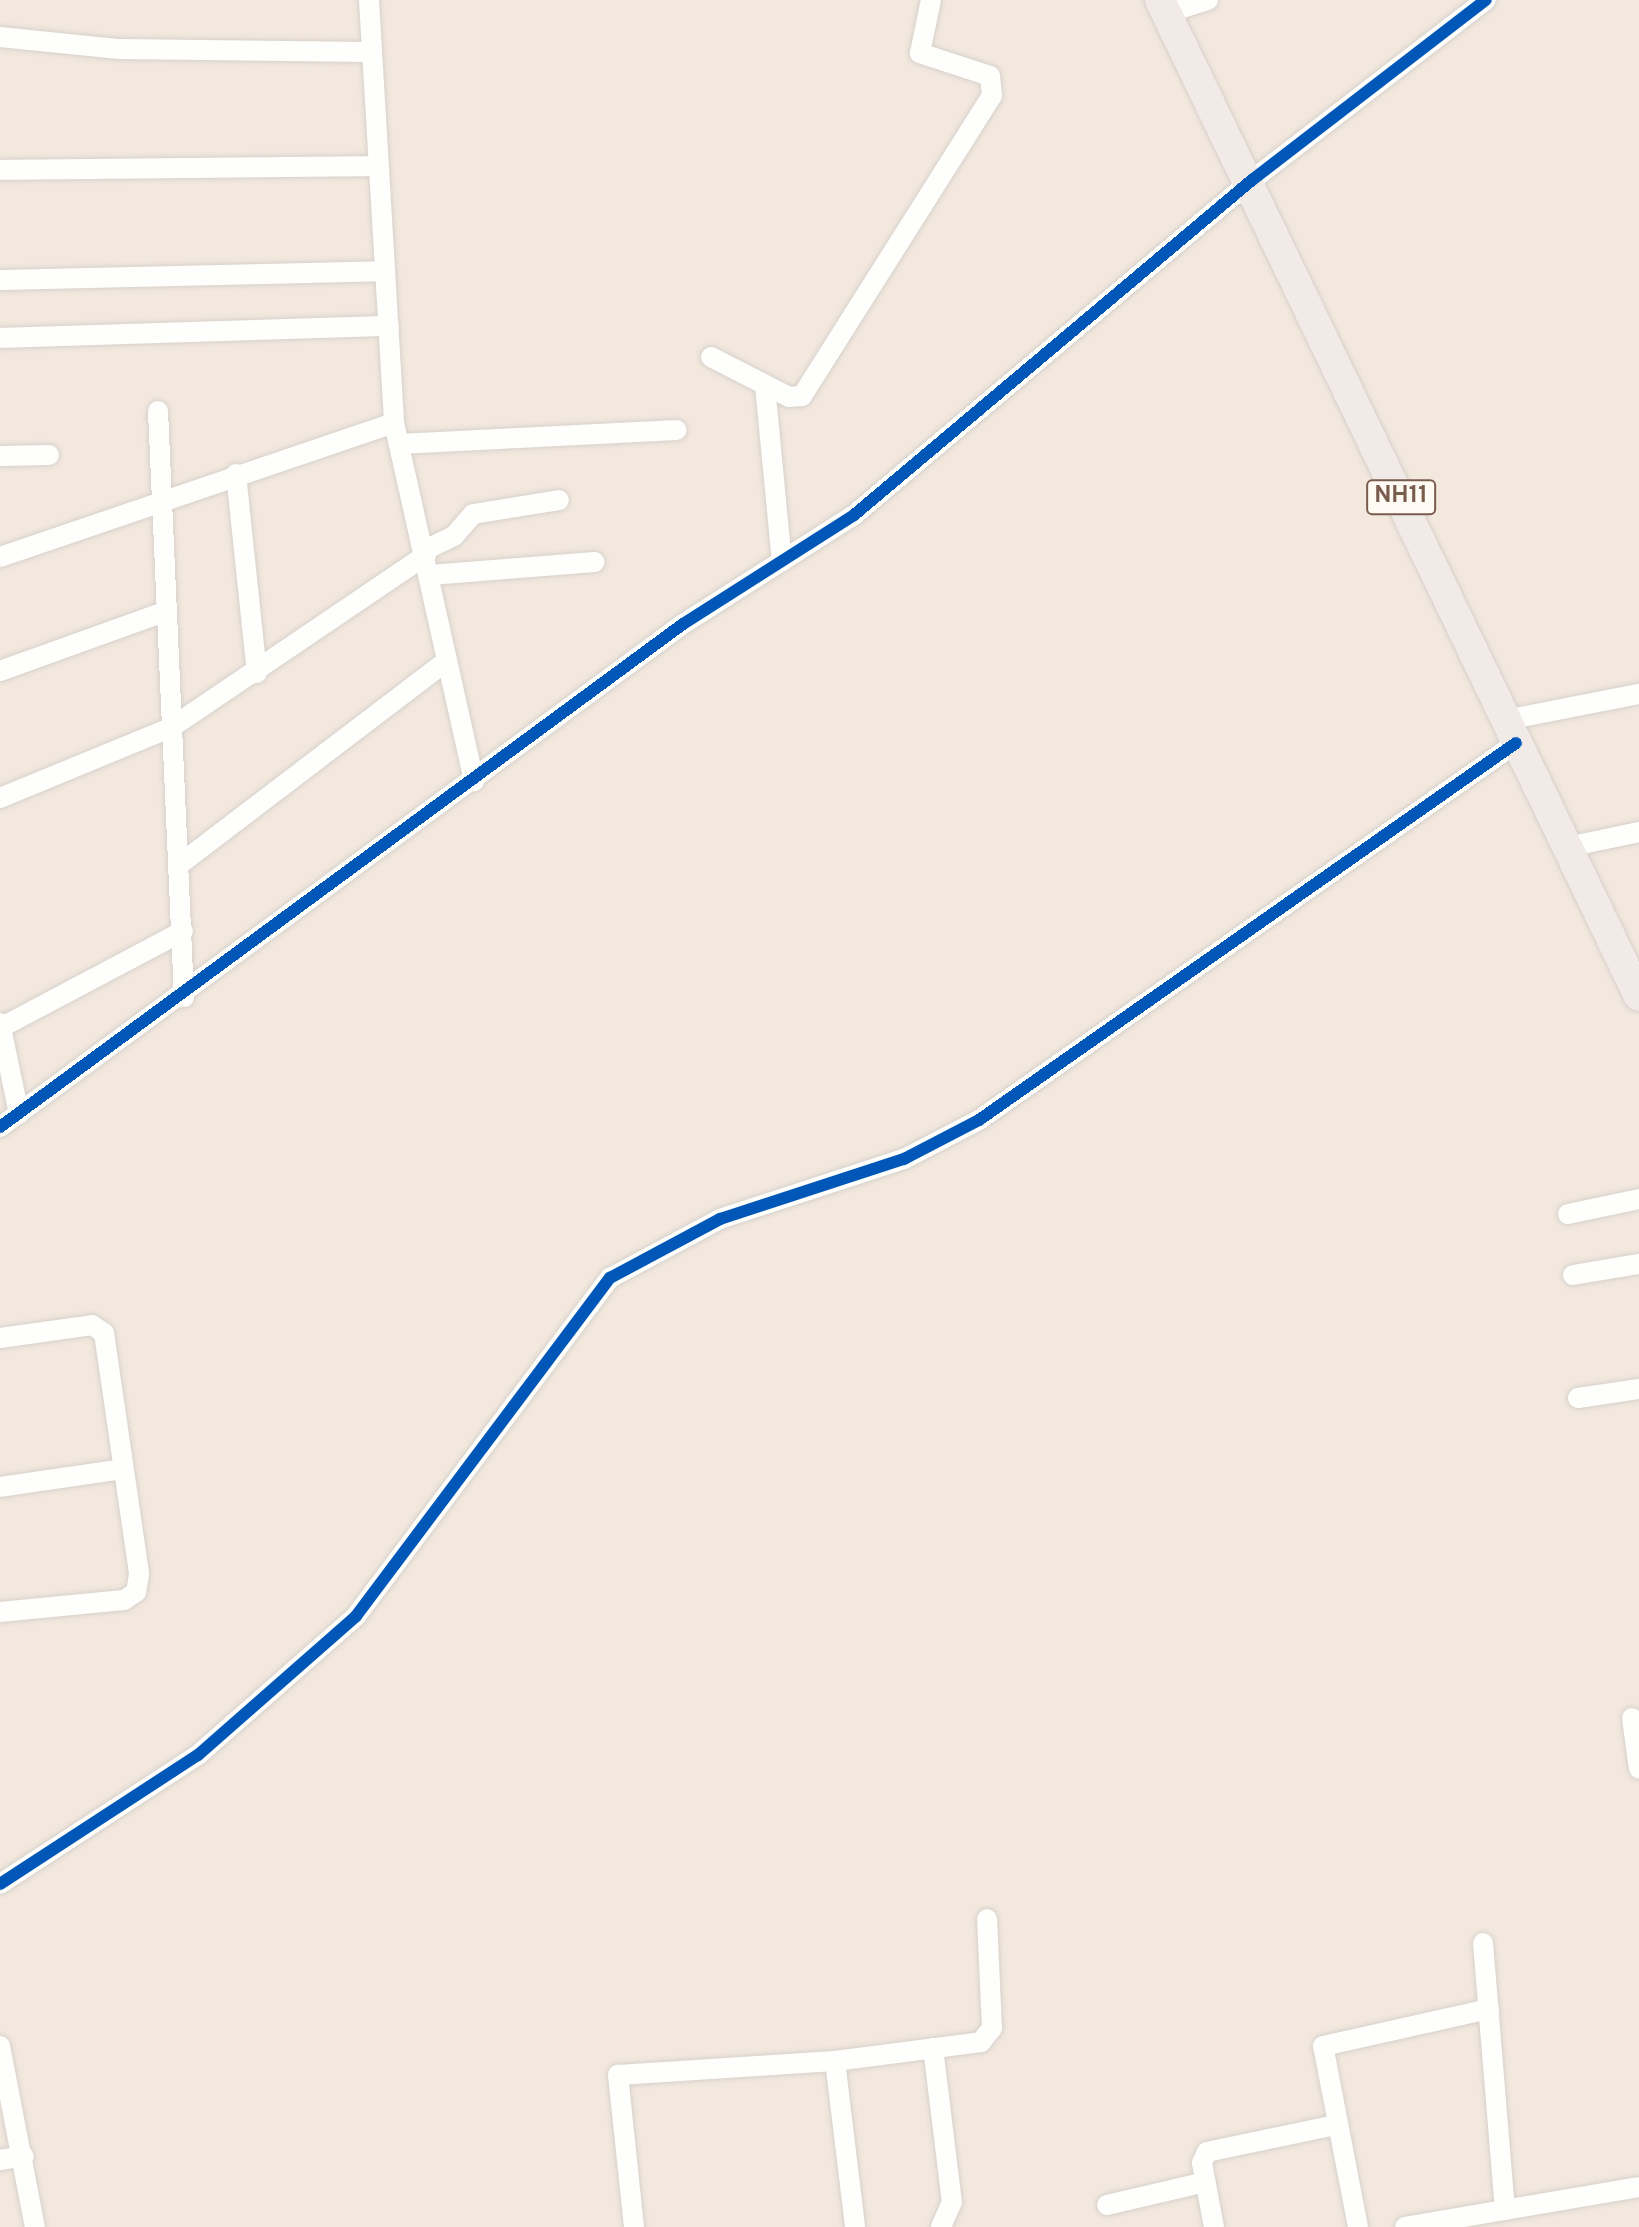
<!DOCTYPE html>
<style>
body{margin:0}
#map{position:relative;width:1639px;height:2227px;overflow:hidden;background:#f9f5f0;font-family:Overpass,sans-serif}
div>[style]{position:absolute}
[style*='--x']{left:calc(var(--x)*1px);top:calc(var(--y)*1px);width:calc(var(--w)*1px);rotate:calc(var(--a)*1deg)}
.residential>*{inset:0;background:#f2e8de}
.roads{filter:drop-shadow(0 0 2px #d7d1cb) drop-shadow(0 0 2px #d7d1cb)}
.minor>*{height:20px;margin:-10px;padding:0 10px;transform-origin:10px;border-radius:10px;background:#fefefd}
.highway>*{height:30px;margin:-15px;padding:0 15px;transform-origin:15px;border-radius:15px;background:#f2eae7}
.cycleway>*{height:12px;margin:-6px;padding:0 6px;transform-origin:6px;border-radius:6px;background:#0057b8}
span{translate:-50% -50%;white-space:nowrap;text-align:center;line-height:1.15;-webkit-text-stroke:8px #fffaf3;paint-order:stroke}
.shield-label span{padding:2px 6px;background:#fffaf3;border:2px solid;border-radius:6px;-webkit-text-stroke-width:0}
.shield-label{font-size:24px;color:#7a5c4d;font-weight:700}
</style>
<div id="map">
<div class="residential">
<i style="clip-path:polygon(0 0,1639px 0,1639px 2227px,0 2227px)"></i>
</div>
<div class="roads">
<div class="minor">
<i style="--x:369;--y:0;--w:424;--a:86.6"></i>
<i style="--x:394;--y:423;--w:367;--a:77.4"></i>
<i style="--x:1166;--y:13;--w:44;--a:-17.2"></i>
<i style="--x:0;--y:37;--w:120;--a:5.8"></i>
<i style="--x:119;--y:49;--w:251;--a:0.7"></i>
<i style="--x:0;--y:170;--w:376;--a:-0.6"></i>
<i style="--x:0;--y:280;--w:385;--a:-1.3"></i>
<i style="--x:0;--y:338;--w:389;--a:-1.8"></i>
<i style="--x:711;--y:357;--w:88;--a:27.1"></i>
<i style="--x:789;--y:397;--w:13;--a:-4"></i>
<i style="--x:802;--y:396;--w:356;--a:-57.7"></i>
<i style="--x:992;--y:95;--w:19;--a:-96"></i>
<i style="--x:990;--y:76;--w:74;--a:-161.8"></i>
<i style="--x:920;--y:53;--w:54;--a:-78.3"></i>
<i style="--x:765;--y:386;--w:176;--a:84.5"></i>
<i style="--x:158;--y:411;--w:587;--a:87.46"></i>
<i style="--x:399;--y:444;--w:278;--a:-2.9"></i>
<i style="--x:0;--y:456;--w:49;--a:-1.2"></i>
<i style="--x:236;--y:474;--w:200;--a:84"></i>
<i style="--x:425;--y:550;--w:32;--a:-26"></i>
<i style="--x:454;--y:536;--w:29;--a:-49"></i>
<i style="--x:473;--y:514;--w:87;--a:-9.2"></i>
<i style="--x:0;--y:557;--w:416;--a:-18.8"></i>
<i style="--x:430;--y:575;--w:165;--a:-4.5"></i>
<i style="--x:0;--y:671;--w:177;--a:-19.8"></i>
<i style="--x:1506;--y:720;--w:136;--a:-11.1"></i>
<i style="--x:0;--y:798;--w:186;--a:-22.4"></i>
<i style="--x:172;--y:727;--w:307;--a:-34.1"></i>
<i style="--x:1568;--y:847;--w:73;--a:-11.9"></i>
<i style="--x:180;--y:864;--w:335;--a:-37.3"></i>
<i style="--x:0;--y:1023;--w:93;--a:78.2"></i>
<i style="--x:0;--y:1028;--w:207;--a:-27.9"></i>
<i style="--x:0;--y:1127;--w:848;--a:-36.37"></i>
<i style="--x:683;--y:624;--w:203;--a:-32.5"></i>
<i style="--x:854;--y:515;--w:520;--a:-40.09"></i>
<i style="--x:1252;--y:180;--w:295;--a:-37.6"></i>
<i style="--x:1568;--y:1214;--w:73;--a:-11.9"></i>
<i style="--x:1573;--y:1275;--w:67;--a:-9.5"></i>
<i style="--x:0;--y:1338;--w:93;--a:-8"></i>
<i style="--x:92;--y:1325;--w:14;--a:34"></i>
<i style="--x:104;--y:1333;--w:244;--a:81.7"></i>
<i style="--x:139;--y:1574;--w:18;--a:99"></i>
<i style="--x:136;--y:1592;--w:14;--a:146"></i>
<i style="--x:124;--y:1600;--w:125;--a:174.5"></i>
<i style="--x:1578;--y:1398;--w:62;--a:-8.4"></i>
<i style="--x:0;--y:1487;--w:124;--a:-8.3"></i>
<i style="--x:1632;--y:1718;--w:51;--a:82.2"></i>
<i style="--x:0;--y:1884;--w:236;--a:-33.1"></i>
<i style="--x:198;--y:1755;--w:210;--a:-41.3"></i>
<i style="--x:356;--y:1616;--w:423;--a:-53.1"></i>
<i style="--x:610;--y:1278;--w:125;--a:-28.2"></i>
<i style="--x:720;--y:1219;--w:194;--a:-18.1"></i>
<i style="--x:904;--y:1159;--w:85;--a:-27.5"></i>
<i style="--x:979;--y:1120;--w:656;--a:-35.07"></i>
<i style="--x:1483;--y:1943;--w:267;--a:85.3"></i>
<i style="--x:0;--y:2046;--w:184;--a:79.1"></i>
<i style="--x:933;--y:2048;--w:155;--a:83"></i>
<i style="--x:952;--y:2202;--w:27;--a:114"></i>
<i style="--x:835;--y:2061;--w:167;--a:83.1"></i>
<i style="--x:0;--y:2160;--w:24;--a:-9"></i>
<i style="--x:1107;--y:2205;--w:101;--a:-13.2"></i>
<i style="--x:634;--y:2227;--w:153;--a:-96"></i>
<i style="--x:618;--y:2075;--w:217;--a:-3.7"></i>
<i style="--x:835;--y:2061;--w:147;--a:-7.4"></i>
<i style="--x:981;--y:2042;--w:18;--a:-52"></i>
<i style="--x:992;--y:2028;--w:109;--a:-92.6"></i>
<i style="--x:1214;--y:2227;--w:65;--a:-100.6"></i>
<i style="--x:1202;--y:2163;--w:12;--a:-66"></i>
<i style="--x:1207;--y:2152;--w:131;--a:-11.9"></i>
<i style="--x:1358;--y:2227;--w:184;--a:-100.9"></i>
<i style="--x:1323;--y:2046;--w:170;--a:-12.6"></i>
<i style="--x:1405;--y:2227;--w:237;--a:-9.7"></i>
</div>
<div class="highway">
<i style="--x:1160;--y:0;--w:1105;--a:64.32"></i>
</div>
</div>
<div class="cycleway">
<i style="--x:0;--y:1127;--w:848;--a:-36.37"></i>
<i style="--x:683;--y:624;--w:203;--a:-32.5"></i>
<i style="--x:854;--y:515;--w:520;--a:-40.09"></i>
<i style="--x:1252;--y:180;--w:295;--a:-37.6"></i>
<i style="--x:0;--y:1884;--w:236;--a:-33.1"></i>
<i style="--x:198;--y:1755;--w:210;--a:-41.3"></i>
<i style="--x:356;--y:1616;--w:423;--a:-53.1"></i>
<i style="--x:610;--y:1278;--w:125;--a:-28.2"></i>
<i style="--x:720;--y:1219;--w:194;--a:-18.1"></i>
<i style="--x:904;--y:1159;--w:85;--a:-27.5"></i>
<i style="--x:979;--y:1120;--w:656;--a:-35.07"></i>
</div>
<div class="shield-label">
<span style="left:1401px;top:497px">NH11</span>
</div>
</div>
